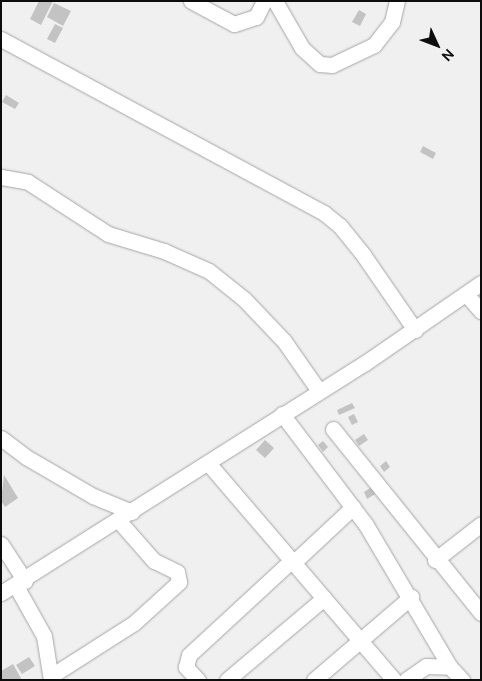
<!DOCTYPE html>
<style>
body{margin:0}
#map{position:relative;width:482px;height:681px;overflow:hidden;background:#f0f0f1;font-family:"DM Sans",sans-serif}
div>[style]{position:absolute}
[style*='--x']{left:calc(var(--x)*1px);top:calc(var(--y)*1px);width:calc(var(--w)*1px);rotate:calc(var(--a)*1deg)}
.building>*{inset:0;background:#c3c3c4}
.roads{filter:drop-shadow(0 0 1px #a5a5a6) drop-shadow(0 0 1px #a5a5a6)}
.minor>*{height:15px;margin:-7.5px;padding:0 7.5px;transform-origin:7.5px;border-radius:7.5px;background:#fff}
span{translate:-50% -50%;white-space:nowrap;text-align:center;line-height:1.15;-webkit-text-stroke:4px #f0f0f1;paint-order:stroke}
.frame{position:absolute;inset:0;border:2px solid #0d0d0e;pointer-events:none}
.north{position:absolute;left:412px;top:20px;width:50px;height:50px;-webkit-text-stroke:4px #f0f0f1;paint-order:stroke;rotate:133deg;font-size:14px;font-weight:700;line-height:20px;text-align:center;color:#0d0d0e}
.north::after{content:'';display:block;margin:auto;width:18px;height:22px;background:#0d0d0e;clip-path:polygon(50% 0,100% 100%,50% 72%,0 100%)}
</style>
<div id="map">
<div class="building">
<i style="clip-path:polygon(39px 1px,53px 1px,41px 25px,30px 19px)"></i>
<i style="clip-path:polygon(54px 3px,71px 11px,63px 26px,47px 17px)"></i>
<i style="clip-path:polygon(359px 10px,366px 14px,360px 26px,352px 22px)"></i>
<i style="clip-path:polygon(55px 24px,63px 28px,55px 43px,47px 39px)"></i>
<i style="clip-path:polygon(6px 95px,19px 103px,15px 109px,2px 102px)"></i>
<i style="clip-path:polygon(423px 146px,436px 153px,433px 159px,420px 152px)"></i>
<i style="clip-path:polygon(352px 403px,355px 408px,339px 415px,337px 410px)"></i>
<i style="clip-path:polygon(354px 414px,358px 422px,352px 425px,348px 417px)"></i>
<i style="clip-path:polygon(364px 434px,368px 440px,359px 446px,355px 440px)"></i>
<i style="clip-path:polygon(265px 440px,274px 448px,265px 458px,256px 450px)"></i>
<i style="clip-path:polygon(323px 441px,328px 447px,323px 452px,318px 445px)"></i>
<i style="clip-path:polygon(386px 461px,390px 467px,384px 472px,380px 466px)"></i>
<i style="clip-path:polygon(4px 475px,18px 498px,5px 507px,1px 501px)"></i>
<i style="clip-path:polygon(373px 486px,377px 493px,367px 499px,364px 492px)"></i>
<i style="clip-path:polygon(29px 657px,35px 666px,22px 674px,16px 665px)"></i>
<i style="clip-path:polygon(13px 664px,22px 680px,2px 680px,1px 671px)"></i>
</div>
<div class="roads">
<div class="minor">
<i style="--x:191;--y:1;--w:49;--a:28.1"></i>
<i style="--x:234;--y:24;--w:23;--a:-18"></i>
<i style="--x:256;--y:17;--w:18;--a:-63"></i>
<i style="--x:275;--y:1;--w:54;--a:60.1"></i>
<i style="--x:302;--y:48;--w:24;--a:42"></i>
<i style="--x:320;--y:64;--w:12;--a:5"></i>
<i style="--x:332;--y:65;--w:47;--a:-25.5"></i>
<i style="--x:374;--y:45;--w:29;--a:-52"></i>
<i style="--x:392;--y:22;--w:22;--a:-77"></i>
<i style="--x:1;--y:39;--w:367;--a:28.3"></i>
<i style="--x:324;--y:213;--w:21;--a:39"></i>
<i style="--x:340;--y:226;--w:38;--a:51"></i>
<i style="--x:364;--y:256;--w:90;--a:55.4"></i>
<i style="--x:1;--y:177;--w:27;--a:10"></i>
<i style="--x:28;--y:182;--w:95;--a:33"></i>
<i style="--x:108;--y:234;--w:59;--a:16.9"></i>
<i style="--x:164;--y:251;--w:49;--a:24"></i>
<i style="--x:209;--y:271;--w:45;--a:38.7"></i>
<i style="--x:244;--y:299;--w:58;--a:46.4"></i>
<i style="--x:284;--y:341;--w:61;--a:55"></i>
<i style="--x:466;--y:294;--w:23;--a:49"></i>
<i style="--x:282;--y:414;--w:139;--a:52.9"></i>
<i style="--x:366;--y:525;--w:165;--a:59.4"></i>
<i style="--x:450;--y:667;--w:18;--a:47"></i>
<i style="--x:333;--y:429;--w:236;--a:51.2"></i>
<i style="--x:1;--y:438;--w:31;--a:37"></i>
<i style="--x:26;--y:457;--w:78;--a:30.2"></i>
<i style="--x:93;--y:496;--w:42;--a:22.3"></i>
<i style="--x:208;--y:463;--w:286;--a:49.4"></i>
<i style="--x:1;--y:544;--w:44;--a:57"></i>
<i style="--x:435;--y:560;--w:58;--a:-38"></i>
<i style="--x:293;--y:563;--w:82;--a:-43"></i>
<i style="--x:16;--y:586;--w:57;--a:60.8"></i>
<i style="--x:44;--y:636;--w:45;--a:81"></i>
<i style="--x:1;--y:593;--w:431;--a:-32.3"></i>
<i style="--x:365;--y:363;--w:141;--a:-34.6"></i>
<i style="--x:51;--y:676;--w:98;--a:-32.6"></i>
<i style="--x:134;--y:623;--w:61;--a:-42.3"></i>
<i style="--x:179;--y:582;--w:10;--a:-101"></i>
<i style="--x:177;--y:572;--w:25;--a:-154"></i>
<i style="--x:154;--y:561;--w:53;--a:-131.2"></i>
<i style="--x:198;--y:680;--w:18;--a:-133"></i>
<i style="--x:186;--y:667;--w:12;--a:-76"></i>
<i style="--x:189;--y:655;--w:139;--a:-42.7"></i>
<i style="--x:227;--y:680;--w:127;--a:-40.2"></i>
<i style="--x:314;--y:680;--w:128;--a:-40.6"></i>
<i style="--x:406;--y:680;--w:24;--a:-35"></i>
<i style="--x:426;--y:666;--w:24;--a:2"></i>
</div>
</div>
<div class="frame"></div>
<div class="north">N</div>
</div>
